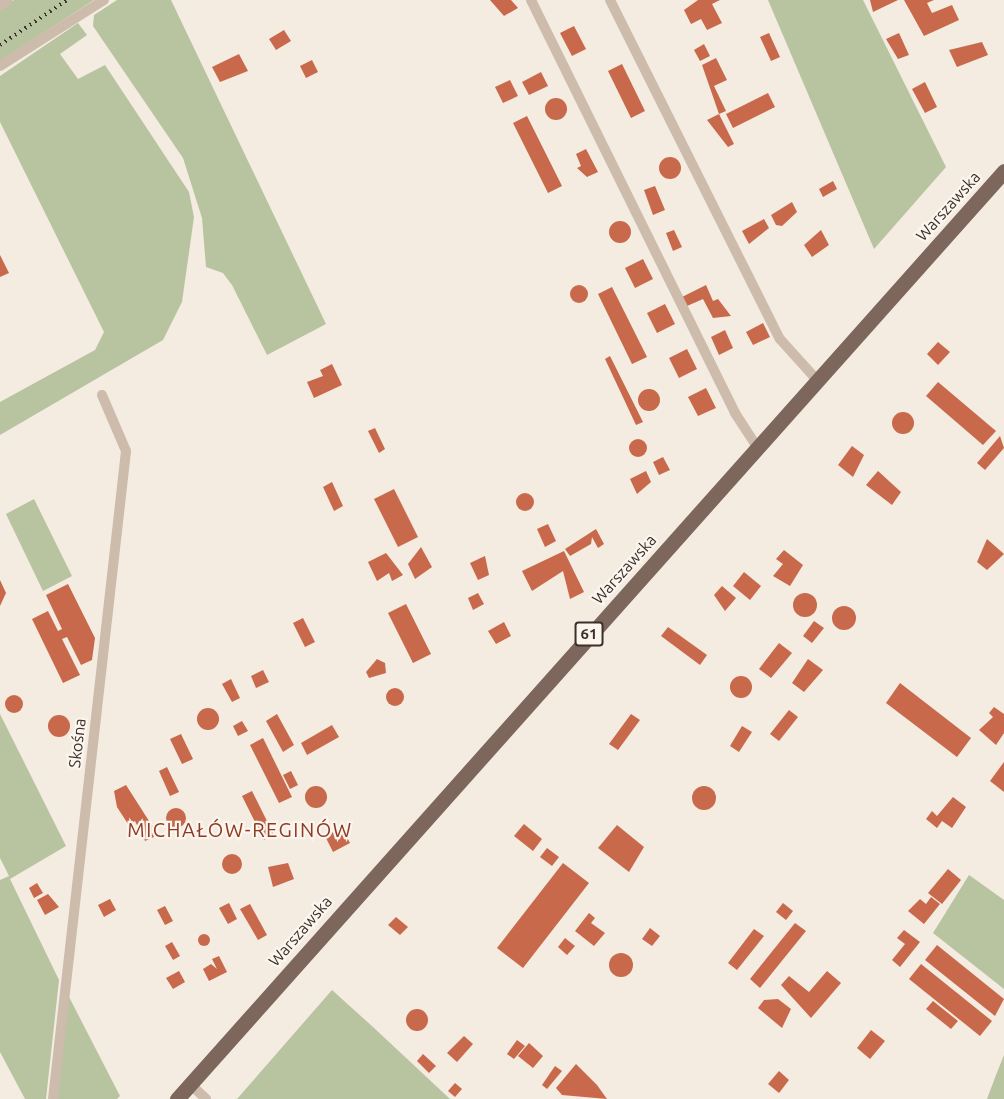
<!DOCTYPE html>
<meta charset="utf-8">
<style>
body{margin:0}
#map{position:relative;width:1004px;height:1099px;overflow:hidden;background:#f4ebe1;font-family:Ubuntu,sans-serif}
div>[style]{position:absolute}
[style*='--x']{left:calc(var(--x)*1px);top:calc(var(--y)*1px);width:calc(var(--w)*1px);rotate:calc(var(--a)*1deg)}
.green>*{inset:0;background:#b8c4a0}
.building>*{inset:0;background:#c8694b}
.round{border-radius:50%}
.street>*{height:10px;margin:-5px;padding:0 5px;transform-origin:5px;border-radius:5px;background:#cdbbac}
.primary>*{height:15px;margin:-7.5px;padding:0 7.5px;transform-origin:7.5px;border-radius:7.5px;background:#7d675c}
.rail>*{height:4px;margin-top:-2px;transform-origin:0;background:repeating-linear-gradient(90deg,#3b302b 0 1.5px,transparent 0 6px)}
span{translate:-50% -50%;white-space:nowrap;text-align:center;line-height:1.15;-webkit-text-stroke:4.5px #fbf5ee;paint-order:stroke}
.shield-label span{padding:2px 4px;background:#fbf5ee;border:2px solid;border-radius:4px;-webkit-text-stroke-width:0}
.shield-label{font-size:15px;color:#3b302b;font-weight:700}
.street-label{font-size:16px;color:#3b302b}
.quarter-label{font-size:20px;color:#8c3b22;letter-spacing:1.5px}
</style>
<div id="map">
<div class="green">
<i style="clip-path:polygon(14px 0,94px 0,0 61px,0 10px)"></i>
<i style="clip-path:polygon(117px 0,171px 0,326px 324px,267px 355px,232px 285px,223px 273px,206px 267px,202px 218px,183px 158px,93px 26px,94px 15px)"></i>
<i style="clip-path:polygon(768px 0,863px 0,946px 167px,874px 249px)"></i>
<i style="clip-path:polygon(78px 23px,87px 35px,60px 54px,78px 79px,105px 65px,189px 192px,194px 217px,182px 302px,163px 340px,0 435px,0 402px,95px 350px,104px 332px,0 122px,0 76px)"></i>
<i style="clip-path:polygon(34px 499px,72px 576px,43px 591px,6px 514px)"></i>
<i style="clip-path:polygon(0 714px,66px 846px,10px 879px,59px 980px,46px 1099px,25px 1099px,0 1052px,0 880px,9px 876px,0 858px)"></i>
<i style="clip-path:polygon(969px 875px,1004px 900px,1004px 989px,933px 933px)"></i>
<i style="clip-path:polygon(332px 990px,373px 1027px,450px 1099px,237px 1099px)"></i>
<i style="clip-path:polygon(68px 995px,120px 1096px,117px 1099px,57px 1099px)"></i>
<i style="clip-path:polygon(1004px 1055px,1004px 1099px,987px 1099px,996px 1075px)"></i>
</div>
<div class="building">
<i style="clip-path:polygon(490px 0,511px 0,518px 8px,504px 16px)"></i>
<i style="clip-path:polygon(698px 0,720px 0,712px 4px,722px 23px,707px 30px,701px 19px,691px 24px,684px 10px)"></i>
<i style="clip-path:polygon(870px 0,898px 0,873px 12px)"></i>
<i style="clip-path:polygon(904px 0,934px 0,927px 3px,932px 13px,952px 5px,959px 20px,924px 36px)"></i>
<i style="clip-path:polygon(574px 26px,586px 49px,572px 56px,560px 33px)"></i>
<i style="clip-path:polygon(284px 30px,291px 41px,276px 50px,269px 39px)"></i>
<i style="clip-path:polygon(769px 33px,780px 57px,771px 61px,760px 37px)"></i>
<i style="clip-path:polygon(899px 33px,909px 55px,898px 59px,886px 39px)"></i>
<i style="clip-path:polygon(982px 42px,988px 55px,957px 67px,949px 50px)"></i>
<i style="clip-path:polygon(704px 44px,710px 56px,700px 61px,694px 50px)"></i>
<i style="clip-path:polygon(239px 54px,248px 71px,220px 82px,212px 67px)"></i>
<i style="clip-path:polygon(716px 58px,727px 80px,714px 86px,726px 111px,719px 114px,734px 144px,728px 147px,707px 120px,719px 114px,702px 65px)"></i>
<i style="clip-path:polygon(312px 60px,318px 72px,306px 78px,300px 66px)"></i>
<i style="clip-path:polygon(622px 64px,645px 111px,631px 118px,608px 71px)"></i>
<i style="clip-path:polygon(541px 72px,548px 86px,529px 95px,522px 82px)"></i>
<i style="clip-path:polygon(510px 80px,518px 96px,503px 103px,495px 87px)"></i>
<i style="clip-path:polygon(925px 82px,937px 107px,925px 113px,912px 89px)"></i>
<i style="clip-path:polygon(768px 93px,775px 107px,733px 128px,726px 114px)"></i>
<i class="round" style="left:545px;top:98px;width:22px;height:22px"></i>
<i style="clip-path:polygon(527px 116px,562px 186px,548px 193px,513px 123px)"></i>
<i style="clip-path:polygon(586px 149px,598px 172px,587px 177px,577px 168px,581px 166px,576px 154px)"></i>
<i class="round" style="left:659px;top:157px;width:22px;height:22px"></i>
<i style="clip-path:polygon(833px 181px,837px 189px,823px 197px,819px 189px)"></i>
<i style="clip-path:polygon(655px 186px,665px 210px,653px 215px,644px 190px)"></i>
<i style="clip-path:polygon(792px 202px,797px 212px,782px 226px,776px 225px,771px 215px)"></i>
<i style="clip-path:polygon(764px 219px,769px 228px,749px 244px,742px 231px)"></i>
<i class="round" style="left:609px;top:221px;width:22px;height:22px"></i>
<i style="clip-path:polygon(674px 230px,682px 247px,673px 251px,666px 233px)"></i>
<i style="clip-path:polygon(821px 230px,829px 245px,812px 257px,804px 245px)"></i>
<i style="clip-path:polygon(0 255px,9px 273px,0 277px)"></i>
<i style="clip-path:polygon(643px 259px,653px 279px,635px 288px,625px 268px)"></i>
<i style="clip-path:polygon(706px 285px,713px 301px,718px 299px,731px 316px,713px 318px,703px 299px,687px 306px,682px 297px)"></i>
<i class="round" style="left:570px;top:285px;width:18px;height:18px"></i>
<i style="clip-path:polygon(612px 287px,647px 357px,632px 364px,598px 294px)"></i>
<i style="clip-path:polygon(665px 304px,675px 324px,657px 333px,647px 313px)"></i>
<i style="clip-path:polygon(763px 323px,770px 337px,753px 345px,746px 332px)"></i>
<i style="clip-path:polygon(725px 330px,733px 348px,719px 355px,711px 337px)"></i>
<i style="clip-path:polygon(938px 342px,950px 352px,938px 365px,927px 354px)"></i>
<i style="clip-path:polygon(687px 349px,697px 369px,679px 378px,669px 358px)"></i>
<i style="clip-path:polygon(610px 356px,643px 422px,636px 425px,605px 359px)"></i>
<i style="clip-path:polygon(332px 364px,342px 385px,314px 398px,307px 382px,323px 376px,320px 370px)"></i>
<i style="clip-path:polygon(938px 382px,996px 431px,983px 445px,926px 396px)"></i>
<i style="clip-path:polygon(706px 388px,716px 408px,698px 416px,688px 397px)"></i>
<i class="round" style="left:638px;top:389px;width:22px;height:22px"></i>
<i class="round" style="left:892px;top:412px;width:22px;height:22px"></i>
<i style="clip-path:polygon(375px 428px,385px 449px,379px 453px,368px 431px)"></i>
<i style="clip-path:polygon(1000px 436px,1004px 448px,985px 470px,977px 463px)"></i>
<i class="round" style="left:629px;top:439px;width:18px;height:18px"></i>
<i style="clip-path:polygon(852px 446px,864px 455px,853px 477px,838px 465px)"></i>
<i style="clip-path:polygon(663px 457px,670px 470px,659px 475px,653px 462px)"></i>
<i style="clip-path:polygon(646px 471px,651px 482px,637px 494px,630px 479px)"></i>
<i style="clip-path:polygon(878px 471px,901px 492px,892px 505px,866px 485px)"></i>
<i style="clip-path:polygon(332px 482px,343px 506px,334px 511px,323px 487px)"></i>
<i style="clip-path:polygon(394px 489px,418px 537px,398px 547px,374px 499px)"></i>
<i class="round" style="left:516px;top:493px;width:18px;height:18px"></i>
<i style="clip-path:polygon(548px 524px,556px 541px,545px 547px,537px 529px)"></i>
<i style="clip-path:polygon(596px 529px,604px 544px,598px 548px,592px 537px,591px 544px,570px 556px,565px 549px)"></i>
<i style="clip-path:polygon(987px 539px,1004px 554px,987px 570px,977px 562px)"></i>
<i style="clip-path:polygon(421px 547px,432px 567px,415px 579px,408px 564px)"></i>
<i style="clip-path:polygon(784px 550px,803px 565px,790px 586px,773px 576px,783px 564px,776px 559px)"></i>
<i style="clip-path:polygon(564px 551px,584px 592px,570px 599px,563px 571px,532px 591px,522px 571px)"></i>
<i style="clip-path:polygon(386px 553px,403px 575px,392px 581px,389px 573px,377px 581px,368px 562px)"></i>
<i style="clip-path:polygon(485px 556px,489px 575px,478px 580px,470px 563px)"></i>
<i style="clip-path:polygon(744px 572px,761px 586px,750px 600px,733px 586px)"></i>
<i style="clip-path:polygon(0 580px,6px 593px,0 606px)"></i>
<i style="clip-path:polygon(68px 584px,95px 638px,92px 660px,81px 665px,67px 637px,62px 639px,80px 675px,63px 683px,32px 619px,48px 611px,58px 631px,62px 629px,46px 595px)"></i>
<i style="clip-path:polygon(722px 586px,736px 598px,725px 611px,714px 595px)"></i>
<i style="clip-path:polygon(478px 593px,484px 604px,473px 610px,468px 598px)"></i>
<i class="round" style="left:793px;top:593px;width:24px;height:24px"></i>
<i style="clip-path:polygon(406px 604px,431px 654px,413px 663px,388px 613px)"></i>
<i class="round" style="left:832px;top:606px;width:24px;height:24px"></i>
<i style="clip-path:polygon(303px 618px,315px 642px,305px 647px,293px 623px)"></i>
<i style="clip-path:polygon(814px 621px,824px 628px,812px 643px,803px 636px)"></i>
<i style="clip-path:polygon(504px 622px,511px 636px,496px 644px,488px 631px)"></i>
<i style="clip-path:polygon(668px 627px,707px 655px,700px 665px,661px 636px)"></i>
<i style="clip-path:polygon(779px 643px,792px 653px,771px 678px,759px 669px)"></i>
<i style="clip-path:polygon(377px 659px,385px 663px,386px 673px,369px 678px,366px 672px)"></i>
<i style="clip-path:polygon(808px 659px,823px 670px,804px 692px,792px 683px)"></i>
<i style="clip-path:polygon(263px 670px,269px 682px,256px 688px,251px 676px)"></i>
<i class="round" style="left:730px;top:676px;width:22px;height:22px"></i>
<i style="clip-path:polygon(231px 679px,240px 698px,232px 702px,222px 684px)"></i>
<i style="clip-path:polygon(900px 683px,971px 738px,957px 757px,886px 703px)"></i>
<i class="round" style="left:386px;top:688px;width:18px;height:18px"></i>
<i class="round" style="left:5px;top:695px;width:18px;height:18px"></i>
<i style="clip-path:polygon(994px 707px,1004px 714px,1004px 733px,996px 745px,979px 730px,993px 717px,989px 713px)"></i>
<i class="round" style="left:197px;top:708px;width:22px;height:22px"></i>
<i style="clip-path:polygon(789px 710px,798px 717px,779px 741px,770px 734px)"></i>
<i style="clip-path:polygon(277px 714px,294px 745px,283px 752px,266px 721px)"></i>
<i style="clip-path:polygon(631px 714px,640px 720px,618px 750px,609px 744px)"></i>
<i class="round" style="left:48px;top:715px;width:22px;height:22px"></i>
<i style="clip-path:polygon(242px 721px,248px 731px,238px 736px,233px 726px)"></i>
<i style="clip-path:polygon(332px 725px,339px 737px,307px 755px,301px 743px)"></i>
<i style="clip-path:polygon(742px 726px,752px 732px,739px 752px,730px 746px)"></i>
<i style="clip-path:polygon(181px 734px,193px 759px,182px 764px,170px 739px)"></i>
<i style="clip-path:polygon(263px 738px,292px 797px,279px 803px,250px 745px)"></i>
<i style="clip-path:polygon(1004px 762px,1004px 792px,990px 781px)"></i>
<i style="clip-path:polygon(167px 767px,179px 792px,170px 796px,159px 771px)"></i>
<i style="clip-path:polygon(291px 771px,298px 785px,290px 789px,283px 775px)"></i>
<i style="clip-path:polygon(126px 785px,158px 835px,145px 841px,135px 821px,128px 824px,117px 807px,114px 791px)"></i>
<i class="round" style="left:305px;top:786px;width:22px;height:22px"></i>
<i class="round" style="left:692px;top:786px;width:24px;height:24px"></i>
<i style="clip-path:polygon(252px 791px,274px 835px,264px 840px,242px 796px)"></i>
<i style="clip-path:polygon(953px 797px,966px 807px,952px 828px,942px 821px,937px 828px,926px 819px,932px 811px,937px 816px)"></i>
<i class="round" style="left:166px;top:808px;width:20px;height:20px"></i>
<i style="clip-path:polygon(524px 824px,542px 839px,533px 851px,514px 836px)"></i>
<i style="clip-path:polygon(617px 825px,644px 847px,629px 872px,598px 848px)"></i>
<i style="clip-path:polygon(342px 828px,340px 835px,345px 833px,350px 843px,333px 852px,325px 836px)"></i>
<i style="clip-path:polygon(547px 848px,559px 857px,552px 866px,540px 857px)"></i>
<i class="round" style="left:222px;top:854px;width:20px;height:20px"></i>
<i style="clip-path:polygon(288px 863px,294px 879px,273px 887px,268px 867px)"></i>
<i style="clip-path:polygon(563px 863px,589px 883px,523px 968px,497px 948px)"></i>
<i style="clip-path:polygon(948px 869px,961px 880px,942px 904px,928px 893px)"></i>
<i style="clip-path:polygon(37px 883px,43px 893px,34px 898px,29px 888px)"></i>
<i style="clip-path:polygon(48px 894px,59px 907px,45px 915px,37px 900px)"></i>
<i style="clip-path:polygon(931px 897px,940px 904px,924px 924px,908px 911px,920px 899px,926px 904px)"></i>
<i style="clip-path:polygon(110px 899px,116px 910px,104px 917px,98px 905px)"></i>
<i style="clip-path:polygon(229px 903px,237px 919px,228px 924px,219px 908px)"></i>
<i style="clip-path:polygon(783px 903px,793px 911px,786px 920px,776px 912px)"></i>
<i style="clip-path:polygon(250px 904px,267px 935px,258px 940px,240px 909px)"></i>
<i style="clip-path:polygon(165px 906px,173px 921px,165px 925px,157px 910px)"></i>
<i style="clip-path:polygon(589px 913px,595px 918px,591px 923px,605px 933px,594px 946px,575px 931px)"></i>
<i style="clip-path:polygon(396px 917px,408px 927px,400px 935px,388px 925px)"></i>
<i style="clip-path:polygon(795px 923px,806px 931px,760px 988px,750px 979px)"></i>
<i style="clip-path:polygon(650px 928px,660px 936px,652px 946px,642px 939px)"></i>
<i style="clip-path:polygon(754px 929px,764px 936px,737px 970px,728px 963px)"></i>
<i style="clip-path:polygon(904px 930px,920px 942px,900px 967px,892px 960px,905px 944px,897px 938px)"></i>
<i class="round" style="left:198px;top:934px;width:12px;height:12px"></i>
<i style="clip-path:polygon(565px 938px,575px 946px,567px 955px,558px 947px)"></i>
<i style="clip-path:polygon(172px 942px,180px 956px,173px 960px,165px 946px)"></i>
<i style="clip-path:polygon(937px 945px,1004px 999px,995px 1016px,925px 960px)"></i>
<i class="round" style="left:609px;top:953px;width:24px;height:24px"></i>
<i style="clip-path:polygon(219px 956px,227px 972px,209px 981px,203px 969px,211px 964px,217px 969px,212px 959px)"></i>
<i style="clip-path:polygon(921px 964px,992px 1021px,980px 1036px,909px 979px)"></i>
<i style="clip-path:polygon(179px 971px,185px 982px,173px 989px,166px 978px)"></i>
<i style="clip-path:polygon(827px 971px,841px 983px,811px 1018px,781px 985px,789px 976px,809px 992px)"></i>
<i style="clip-path:polygon(778px 999px,791px 1009px,782px 1028px,758px 1008px,764px 1000px)"></i>
<i style="clip-path:polygon(933px 1001px,958px 1021px,951px 1029px,926px 1009px)"></i>
<i class="round" style="left:406px;top:1009px;width:22px;height:22px"></i>
<i style="clip-path:polygon(871px 1030px,885px 1041px,870px 1059px,857px 1048px)"></i>
<i style="clip-path:polygon(464px 1036px,473px 1044px,457px 1062px,447px 1053px)"></i>
<i style="clip-path:polygon(517px 1040px,525px 1046px,514px 1059px,507px 1054px)"></i>
<i style="clip-path:polygon(529px 1043px,543px 1056px,533px 1068px,518px 1056px)"></i>
<i style="clip-path:polygon(423px 1054px,436px 1066px,429px 1073px,417px 1061px)"></i>
<i style="clip-path:polygon(576px 1064px,597px 1085px,607px 1099px,562px 1095px,556px 1088px)"></i>
<i style="clip-path:polygon(555px 1066px,562px 1071px,547px 1089px,542px 1085px)"></i>
<i style="clip-path:polygon(779px 1071px,789px 1080px,779px 1093px,768px 1084px)"></i>
<i style="clip-path:polygon(455px 1083px,462px 1089px,455px 1097px,448px 1091px)"></i>
</div>
<div class="street">
<i style="--x:531;--y:0;--w:461;--a:63.7"></i>
<i style="--x:735;--y:413;--w:38;--a:57"></i>
<i style="--x:610;--y:0;--w:379;--a:63.4"></i>
<i style="--x:780;--y:339;--w:54;--a:48"></i>
<i style="--x:0;--y:5;--w:9;--a:-32"></i>
<i style="--x:0;--y:66;--w:123;--a:-32.4"></i>
<i style="--x:190;--y:1084;--w:22;--a:43"></i>
<i style="--x:53;--y:1099;--w:652;--a:-83.57"></i>
<i style="--x:126;--y:451;--w:61;--a:-113.2"></i>
</div>
<div class="primary">
<i style="--x:177;--y:1099;--w:1243;--a:-48.29"></i>
</div>
<div class="rail">
<i style="--x:0;--y:45;--w:81;--a:-33.9"></i>
</div>
<div class="shield-label">
<span style="left:589px;top:634px">61</span>
</div>
<div class="street-label">
<span style="left:948px;top:206px;rotate:-48deg">Warszawska</span>
<span style="left:624px;top:569px;rotate:-48deg">Warszawska</span>
<span style="left:77px;top:743px;rotate:-83deg">Skośna</span>
<span style="left:300px;top:931px;rotate:-49deg">Warszawska</span>
</div>
<div class="quarter-label">
<span style="left:240px;top:829px">MICHAŁÓW-REGINÓW</span>
</div>
</div>
